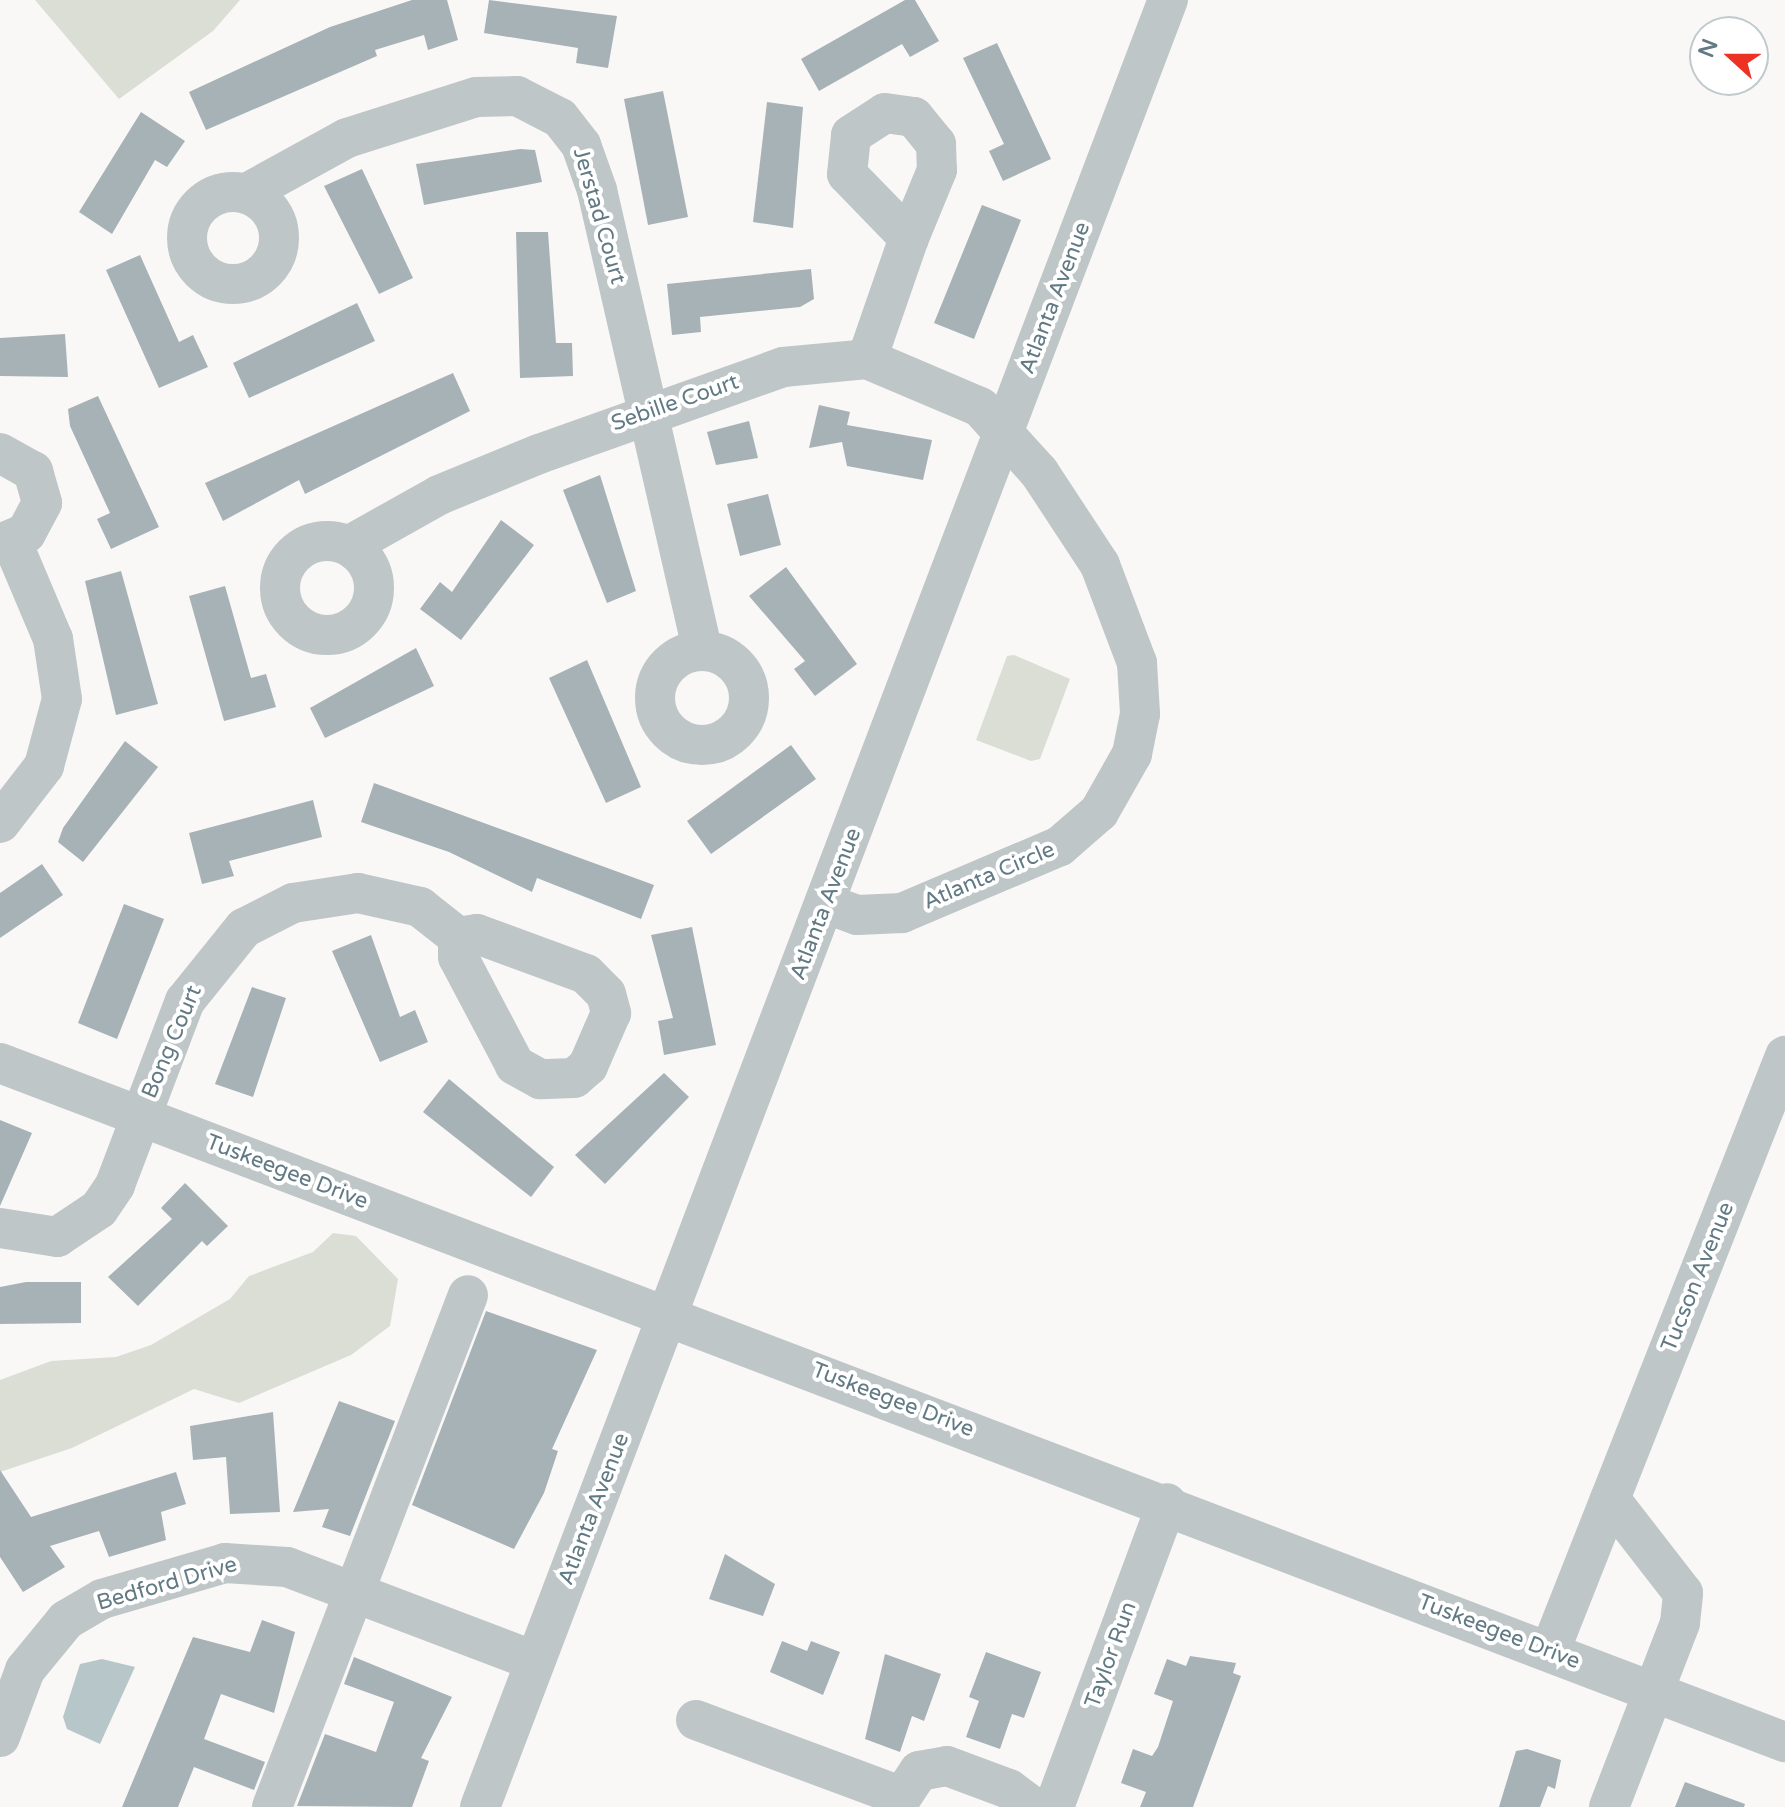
<!DOCTYPE html>
<style>
body{margin:0}
#map{position:relative;width:1785px;height:1807px;overflow:hidden;background:#f9f8f6;font-family:"Varela Round",sans-serif}
div>[style]{position:absolute}
[style*='--x']{left:calc(var(--x)*1px);top:calc(var(--y)*1px);width:calc(var(--w)*1px);rotate:calc(var(--a)*1deg)}
.green>*{inset:0;background:#daded5}
.water>*{inset:0;background:#b7c7c9}
.building>*{inset:0;background:#a6b2b6}
.minor>*{height:40px;margin:-20px;padding:0 20px;transform-origin:20px;border-radius:20px;background:#bfc6c8}
.minor>.ring{margin:-20px;padding:0;box-sizing:content-box;background:none;border:40px solid #bfc6c8;border-radius:50%}
span{translate:-50% -50%;white-space:nowrap;text-align:center;line-height:1.15;-webkit-text-stroke:8px #fff;paint-order:stroke}
.street-label{font-size:22px;color:#627a83}
.north{position:absolute;left:1689px;top:16px;width:80px;height:80px;box-sizing:border-box;background:#fff;border:2px solid #c0cacd;border-radius:50%;rotate:291deg;font-size:22px;font-weight:700;line-height:32px;text-align:center;color:#627a83}
.north::after{content:'';display:block;margin:auto;width:28px;height:36px;background:#ec3323;clip-path:polygon(50% 0,100% 100%,50% 72%,0 100%)}
</style>
<div id="map">
<div class="green">
<i style="clip-path:polygon(35px 0,240px 0,213px 31px,119px 99px)"></i>
<i style="clip-path:polygon(1014px 655px,1070px 679px,1040px 759px,1031px 761px,976px 740px,1007px 656px)"></i>
<i style="clip-path:polygon(333px 1233px,356px 1236px,398px 1279px,390px 1326px,351px 1355px,239px 1403px,194px 1389px,72px 1448px,0 1472px,0 1380px,51px 1361px,116px 1357px,151px 1345px,230px 1299px,249px 1276px,313px 1252px)"></i>
</div>
<div class="water">
<i style="clip-path:polygon(102px 1659px,135px 1667px,100px 1744px,67px 1729px,63px 1717px,80px 1664px)"></i>
</div>
<div class="building">
<i style="clip-path:polygon(412px 0,447px 0,458px 40px,428px 50px,424px 35px,375px 50px,377px 56px,206px 130px,189px 92px,330px 27px)"></i>
<i style="clip-path:polygon(489px 0,617px 16px,608px 68px,576px 63px,578px 48px,484px 33px)"></i>
<i style="clip-path:polygon(905px 0,915px 0,939px 41px,910px 57px,902px 44px,819px 91px,801px 59px)"></i>
<i style="clip-path:polygon(997px 43px,1051px 159px,1003px 181px,989px 151px,1004px 144px,963px 58px)"></i>
<i style="clip-path:polygon(663px 91px,688px 217px,648px 225px,624px 99px)"></i>
<i style="clip-path:polygon(767px 102px,803px 107px,793px 228px,753px 222px)"></i>
<i style="clip-path:polygon(141px 112px,185px 141px,167px 167px,155px 160px,112px 234px,79px 212px)"></i>
<i style="clip-path:polygon(520px 149px,535px 150px,542px 182px,424px 205px,416px 164px)"></i>
<i style="clip-path:polygon(362px 169px,413px 278px,379px 294px,324px 186px)"></i>
<i style="clip-path:polygon(982px 205px,1021px 220px,974px 339px,934px 323px)"></i>
<i style="clip-path:polygon(516px 232px,548px 232px,556px 343px,572px 343px,573px 376px,520px 378px)"></i>
<i style="clip-path:polygon(140px 255px,179px 342px,193px 335px,208px 367px,159px 388px,106px 270px)"></i>
<i style="clip-path:polygon(811px 269px,814px 299px,800px 307px,700px 317px,701px 332px,672px 335px,667px 284px)"></i>
<i style="clip-path:polygon(357px 303px,375px 341px,249px 398px,233px 363px)"></i>
<i style="clip-path:polygon(65px 334px,68px 377px,0 376px,0 338px)"></i>
<i style="clip-path:polygon(453px 373px,470px 411px,305px 494px,299px 480px,223px 521px,205px 483px)"></i>
<i style="clip-path:polygon(98px 396px,159px 527px,111px 549px,97px 519px,110px 513px,70px 426px,68px 409px)"></i>
<i style="clip-path:polygon(819px 405px,850px 412px,847px 425px,932px 440px,923px 480px,847px 466px,842px 442px,809px 448px)"></i>
<i style="clip-path:polygon(749px 421px,758px 458px,716px 465px,707px 432px)"></i>
<i style="clip-path:polygon(600px 475px,636px 591px,607px 603px,563px 490px)"></i>
<i style="clip-path:polygon(768px 494px,781px 545px,740px 556px,727px 504px)"></i>
<i style="clip-path:polygon(501px 520px,534px 545px,461px 640px,420px 609px,440px 582px,452px 592px)"></i>
<i style="clip-path:polygon(786px 567px,857px 664px,815px 696px,794px 669px,805px 661px,749px 596px)"></i>
<i style="clip-path:polygon(121px 571px,158px 704px,116px 715px,85px 581px)"></i>
<i style="clip-path:polygon(225px 586px,251px 678px,266px 674px,276px 707px,224px 721px,189px 596px)"></i>
<i style="clip-path:polygon(416px 648px,434px 686px,325px 738px,310px 708px)"></i>
<i style="clip-path:polygon(587px 660px,641px 787px,606px 803px,549px 678px)"></i>
<i style="clip-path:polygon(125px 741px,158px 767px,83px 862px,58px 842px,63px 828px)"></i>
<i style="clip-path:polygon(791px 745px,816px 779px,711px 854px,687px 821px)"></i>
<i style="clip-path:polygon(374px 783px,654px 885px,641px 919px,537px 878px,532px 892px,449px 852px,361px 822px)"></i>
<i style="clip-path:polygon(313px 800px,322px 837px,229px 861px,234px 876px,202px 884px,189px 833px)"></i>
<i style="clip-path:polygon(42px 864px,63px 895px,0 938px,0 893px)"></i>
<i style="clip-path:polygon(124px 904px,164px 919px,117px 1039px,78px 1023px)"></i>
<i style="clip-path:polygon(692px 927px,716px 1045px,664px 1055px,658px 1021px,673px 1018px,651px 935px)"></i>
<i style="clip-path:polygon(371px 935px,400px 1017px,415px 1010px,428px 1042px,380px 1062px,332px 951px)"></i>
<i style="clip-path:polygon(252px 987px,286px 998px,253px 1097px,215px 1084px)"></i>
<i style="clip-path:polygon(664px 1073px,689px 1097px,605px 1184px,575px 1155px)"></i>
<i style="clip-path:polygon(449px 1079px,554px 1167px,531px 1197px,423px 1112px)"></i>
<i style="clip-path:polygon(0 1120px,32px 1133px,0 1206px)"></i>
<i style="clip-path:polygon(185px 1183px,228px 1226px,207px 1246px,202px 1241px,138px 1306px,108px 1277px,172px 1219px,161px 1208px)"></i>
<i style="clip-path:polygon(26px 1282px,81px 1282px,81px 1323px,0 1324px,0 1287px)"></i>
<i style="clip-path:polygon(486px 1311px,597px 1350px,552px 1449px,558px 1451px,544px 1493px,514px 1549px,412px 1505px)"></i>
<i style="clip-path:polygon(339px 1401px,395px 1421px,350px 1536px,322px 1527px,329px 1509px,293px 1512px)"></i>
<i style="clip-path:polygon(273px 1412px,280px 1512px,230px 1514px,226px 1457px,193px 1460px,190px 1426px)"></i>
<i style="clip-path:polygon(0 1470px,31px 1517px,176px 1472px,186px 1504px,161px 1512px,166px 1540px,109px 1557px,99px 1531px,50px 1546px,65px 1567px,23px 1592px,0 1557px)"></i>
<i style="clip-path:polygon(725px 1554px,775px 1584px,763px 1616px,709px 1599px)"></i>
<i style="clip-path:polygon(262px 1620px,295px 1632px,274px 1713px,221px 1694px,204px 1739px,265px 1762px,254px 1790px,194px 1767px,178px 1807px,122px 1807px,193px 1637px,250px 1652px)"></i>
<i style="clip-path:polygon(782px 1641px,807px 1651px,811px 1641px,840px 1652px,823px 1695px,770px 1672px)"></i>
<i style="clip-path:polygon(986px 1652px,1041px 1672px,1024px 1718px,1012px 1714px,1000px 1749px,966px 1737px,979px 1701px,969px 1697px)"></i>
<i style="clip-path:polygon(885px 1654px,941px 1674px,924px 1721px,912px 1716px,900px 1752px,865px 1739px)"></i>
<i style="clip-path:polygon(1190px 1656px,1236px 1663px,1233px 1673px,1241px 1676px,1193px 1807px,1140px 1807px,1146px 1792px,1121px 1783px,1133px 1749px,1152px 1756px,1158px 1747px,1173px 1701px,1154px 1694px,1167px 1659px,1186px 1666px)"></i>
<i style="clip-path:polygon(354px 1657px,452px 1697px,421px 1758px,429px 1761px,412px 1807px,297px 1806px,325px 1734px,376px 1752px,394px 1702px,344px 1684px)"></i>
<i style="clip-path:polygon(1527px 1749px,1561px 1760px,1555px 1789px,1548px 1786px,1540px 1807px,1499px 1807px,1516px 1751px)"></i>
<i style="clip-path:polygon(1685px 1782px,1745px 1804px,1744px 1807px,1675px 1807px)"></i>
</div>
<div class="minor">
<i style="--x:885;--y:113;--w:29;--a:8"></i>
<i style="--x:914;--y:117;--w:35;--a:51"></i>
<i style="--x:936;--y:144;--w:26;--a:88"></i>
<i style="--x:937;--y:170;--w:74;--a:112.4"></i>
<i style="--x:909;--y:238;--w:89;--a:-134.1"></i>
<i style="--x:847;--y:174;--w:39;--a:-84"></i>
<i style="--x:851;--y:135;--w:40;--a:-32.9"></i>
<i class="ring" style="left:187px;top:192px;width:52px;height:52px"></i>
<i style="--x:247;--y:193;--w:114;--a:-28.8"></i>
<i style="--x:347;--y:138;--w:135;--a:-17.6"></i>
<i style="--x:476;--y:97;--w:41;--a:-1.4"></i>
<i style="--x:517;--y:96;--w:48;--a:27.1"></i>
<i style="--x:560;--y:118;--w:34;--a:52"></i>
<i style="--x:581;--y:145;--w:48;--a:70.4"></i>
<i style="--x:597;--y:190;--w:473;--a:77.1"></i>
<i style="--x:867;--y:359;--w:128;--a:-70.9"></i>
<i style="--x:0;--y:453;--w:38;--a:29"></i>
<i style="--x:33;--y:471;--w:33;--a:74"></i>
<i style="--x:42;--y:503;--w:34;--a:118"></i>
<i style="--x:26;--y:533;--w:28;--a:157"></i>
<i class="ring" style="left:280px;top:541px;width:54px;height:54px"></i>
<i style="--x:350;--y:545;--w:102;--a:-29.3"></i>
<i style="--x:439;--y:495;--w:108;--a:-22.3"></i>
<i style="--x:539;--y:454;--w:259;--a:-19.6"></i>
<i style="--x:783;--y:367;--w:84;--a:-5.4"></i>
<i style="--x:867;--y:359;--w:123;--a:23"></i>
<i style="--x:980;--y:407;--w:88;--a:47.8"></i>
<i style="--x:1039;--y:472;--w:111;--a:56.7"></i>
<i style="--x:1100;--y:565;--w:105;--a:69.3"></i>
<i style="--x:1137;--y:663;--w:51;--a:86.6"></i>
<i style="--x:1140;--y:714;--w:41;--a:101.3"></i>
<i style="--x:1132;--y:754;--w:67;--a:119.6"></i>
<i style="--x:1099;--y:812;--w:52;--a:138.9"></i>
<i style="--x:1060;--y:846;--w:172;--a:157"></i>
<i style="--x:902;--y:913;--w:45;--a:177.5"></i>
<i style="--x:857;--y:915;--w:33;--a:-160"></i>
<i class="ring" style="left:655px;top:651px;width:54px;height:54px"></i>
<i style="--x:0;--y:823;--w:72;--a:-52.3"></i>
<i style="--x:44;--y:766;--w:69;--a:-75"></i>
<i style="--x:62;--y:699;--w:61;--a:-98.5"></i>
<i style="--x:53;--y:639;--w:105;--a:-112.9"></i>
<i style="--x:477;--y:934;--w:116;--a:20.2"></i>
<i style="--x:586;--y:974;--w:28;--a:45"></i>
<i style="--x:606;--y:994;--w:20;--a:75"></i>
<i style="--x:611;--y:1013;--w:58;--a:113.5"></i>
<i style="--x:588;--y:1066;--w:18;--a:139"></i>
<i style="--x:574;--y:1078;--w:34;--a:178"></i>
<i style="--x:540;--y:1079;--w:29;--a:-151"></i>
<i style="--x:515;--y:1065;--w:122;--a:-117.8"></i>
<i style="--x:458;--y:957;--w:20;--a:-90"></i>
<i style="--x:458;--y:937;--w:19;--a:-9"></i>
<i style="--x:0;--y:1063;--w:1910;--a:20.83"></i>
<i style="--x:0;--y:1228;--w:58;--a:9"></i>
<i style="--x:57;--y:1237;--w:50;--a:-33.7"></i>
<i style="--x:99;--y:1209;--w:29;--a:-56"></i>
<i style="--x:115;--y:1185;--w:197;--a:-69.2"></i>
<i style="--x:185;--y:1001;--w:94;--a:-51.1"></i>
<i style="--x:244;--y:928;--w:55;--a:-27"></i>
<i style="--x:293;--y:903;--w:66;--a:-8.7"></i>
<i style="--x:358;--y:893;--w:64;--a:12.7"></i>
<i style="--x:420;--y:907;--w:48;--a:38.3"></i>
<i style="--x:1550;--y:1651;--w:640;--a:-68.45"></i>
<i style="--x:696;--y:1720;--w:215;--a:20.4"></i>
<i style="--x:0;--y:1737;--w:72;--a:-69.5"></i>
<i style="--x:25;--y:1670;--w:65;--a:-50.6"></i>
<i style="--x:66;--y:1620;--w:42;--a:-30.3"></i>
<i style="--x:102;--y:1599;--w:128;--a:-16.3"></i>
<i style="--x:225;--y:1563;--w:62;--a:3.7"></i>
<i style="--x:287;--y:1567;--w:265;--a:20.8"></i>
<i style="--x:272;--y:1807;--w:548;--a:-69.05"></i>
<i style="--x:480;--y:1807;--w:1934;--a:-69.16"></i>
<i style="--x:895;--y:1807;--w:43;--a:-56.3"></i>
<i style="--x:919;--y:1771;--w:28;--a:-10"></i>
<i style="--x:947;--y:1766;--w:66;--a:20.4"></i>
<i style="--x:1009;--y:1789;--w:30;--a:37"></i>
<i style="--x:1054;--y:1807;--w:324;--a:-69.6"></i>
<i style="--x:1609;--y:1807;--w:197;--a:-68.9"></i>
<i style="--x:1680;--y:1623;--w:30;--a:-84"></i>
<i style="--x:1683;--y:1593;--w:119;--a:-127.8"></i>
</div>
<div class="street-label">
<span style="left:599px;top:216px;rotate:74deg">Jerstad Court</span>
<span style="left:1055px;top:298px;rotate:-69deg">Atlanta Avenue</span>
<span style="left:675px;top:403px;rotate:-19deg">Sebille Court</span>
<span style="left:989px;top:876px;rotate:-23deg">Atlanta Circle</span>
<span style="left:826px;top:904px;rotate:-69deg">Atlanta Avenue</span>
<span style="left:172px;top:1042px;rotate:-67deg">Bong Court</span>
<span style="left:287px;top:1172px;rotate:21deg">Tuskeegee Drive</span>
<span style="left:1698px;top:1277px;rotate:-68deg">Tucson Avenue</span>
<span style="left:893px;top:1400px;rotate:21deg">Tuskeegee Drive</span>
<span style="left:594px;top:1509px;rotate:-69deg">Atlanta Avenue</span>
<span style="left:167px;top:1584px;rotate:-16deg">Bedford Drive</span>
<span style="left:1499px;top:1632px;rotate:21deg">Tuskeegee Drive</span>
<span style="left:1111px;top:1655px;rotate:-70deg">Taylor Run</span>
</div>
<div class="north">N</div>
</div>
